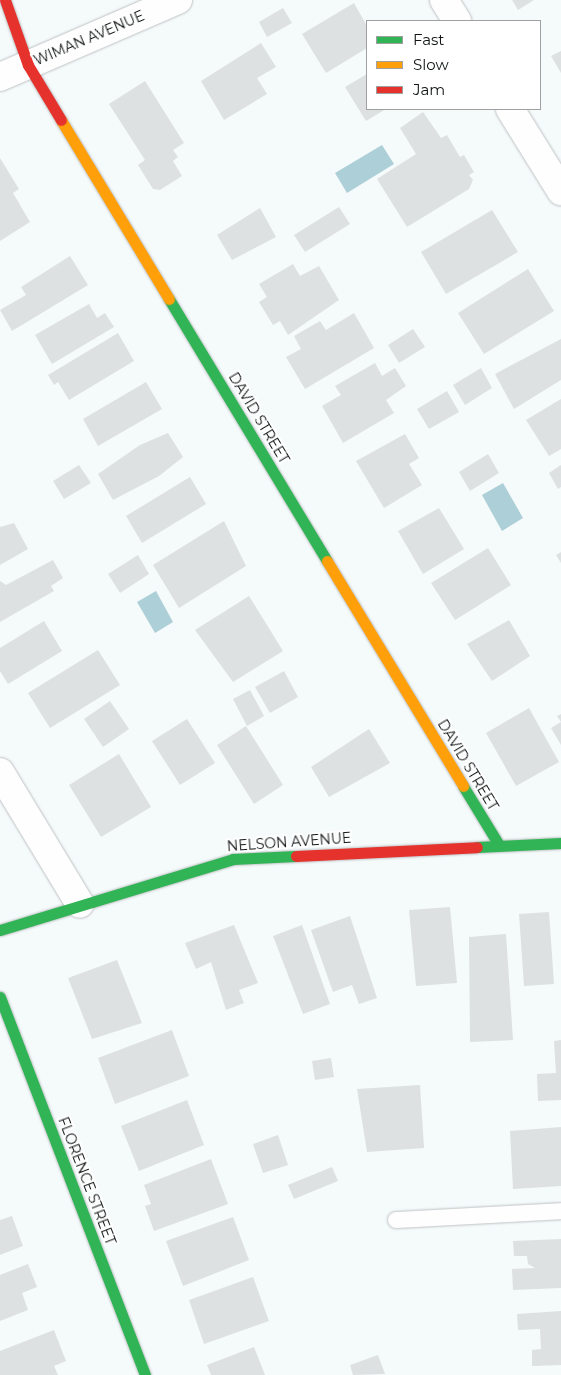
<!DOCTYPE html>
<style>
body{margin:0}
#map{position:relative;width:561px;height:1375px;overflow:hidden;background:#f5fafb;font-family:Montserrat,sans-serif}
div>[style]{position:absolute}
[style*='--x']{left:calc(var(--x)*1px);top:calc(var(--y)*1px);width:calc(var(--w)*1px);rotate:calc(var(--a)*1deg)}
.water>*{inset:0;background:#adcfd7}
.building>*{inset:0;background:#dde1e2}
.roads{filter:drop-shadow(0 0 1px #bfc2c3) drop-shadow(0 0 1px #bfc2c3)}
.lane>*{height:16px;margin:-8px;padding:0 8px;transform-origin:8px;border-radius:8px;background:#fefefe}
.street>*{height:28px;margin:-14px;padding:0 14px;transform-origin:14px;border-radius:14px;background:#fefefe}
.fast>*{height:11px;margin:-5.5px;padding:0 5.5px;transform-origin:5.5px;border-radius:5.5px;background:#30b455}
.slow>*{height:11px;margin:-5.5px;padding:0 5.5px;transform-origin:5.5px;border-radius:5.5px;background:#ff9f0a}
.jam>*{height:11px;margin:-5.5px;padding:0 5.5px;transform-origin:5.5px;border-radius:5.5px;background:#e5322d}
span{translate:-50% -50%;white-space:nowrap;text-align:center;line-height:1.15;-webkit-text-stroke:4px #fff;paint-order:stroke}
.street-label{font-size:14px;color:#101414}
.legend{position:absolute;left:366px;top:20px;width:175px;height:90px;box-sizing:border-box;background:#fff;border:1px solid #9fa1a1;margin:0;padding:6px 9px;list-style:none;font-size:15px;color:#101414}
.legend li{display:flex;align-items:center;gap:10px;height:25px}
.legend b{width:25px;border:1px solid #9fa1a1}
</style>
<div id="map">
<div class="water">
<i style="clip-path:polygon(382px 145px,394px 164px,347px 193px,335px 173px)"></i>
<i style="clip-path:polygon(503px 483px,523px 518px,502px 531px,482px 495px)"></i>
<i style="clip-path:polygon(156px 591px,173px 622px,155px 633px,137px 602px)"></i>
</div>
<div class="building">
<i style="clip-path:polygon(512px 0,534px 0,518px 10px)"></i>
<i style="clip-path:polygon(354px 3px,367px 26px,367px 48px,326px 73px,302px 34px)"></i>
<i style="clip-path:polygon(283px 8px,292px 23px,267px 37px,259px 22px)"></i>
<i style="clip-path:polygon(261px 43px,276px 67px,257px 78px,267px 94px,224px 120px,201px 81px)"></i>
<i style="clip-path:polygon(561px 51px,561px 73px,551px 56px)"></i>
<i style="clip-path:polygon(367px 74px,367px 109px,386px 109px,366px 121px,345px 87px)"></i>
<i style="clip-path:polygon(145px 81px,184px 143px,173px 150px,178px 157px,173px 161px,182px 176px,160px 190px,153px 189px,138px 165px,145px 160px,109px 104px)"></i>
<i style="clip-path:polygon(423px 112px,441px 138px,447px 135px,460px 157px,464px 155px,474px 172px,469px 175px,473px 180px,469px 189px,407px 227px,377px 179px,416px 154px,400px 128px)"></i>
<i style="clip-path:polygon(0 158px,19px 189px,13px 193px,30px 222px,0 241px)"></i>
<i style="clip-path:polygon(339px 207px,350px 224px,305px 252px,294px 235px)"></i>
<i style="clip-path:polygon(260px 208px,276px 237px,232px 260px,217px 235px)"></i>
<i style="clip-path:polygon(492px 210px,518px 252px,446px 294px,421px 252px)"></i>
<i style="clip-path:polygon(70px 256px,88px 285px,12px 331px,0 310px,26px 295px,21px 287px)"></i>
<i style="clip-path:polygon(293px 264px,300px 276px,319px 266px,339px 300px,288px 335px,280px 321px,273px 325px,259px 302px,267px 297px,259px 284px)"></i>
<i style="clip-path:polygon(528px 269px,554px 311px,484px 354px,458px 313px)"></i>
<i style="clip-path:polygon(89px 304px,97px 318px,105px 313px,114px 327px,52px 364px,35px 335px)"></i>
<i style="clip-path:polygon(354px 313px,374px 348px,305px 389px,286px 357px,301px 349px,294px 336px,320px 321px,326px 330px)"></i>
<i style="clip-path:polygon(413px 329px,425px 347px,399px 363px,388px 345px)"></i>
<i style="clip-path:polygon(118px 333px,134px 361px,69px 400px,58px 382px,54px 385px,48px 375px)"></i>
<i style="clip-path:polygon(561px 339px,561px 380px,514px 409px,495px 374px)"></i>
<i style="clip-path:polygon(375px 363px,382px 376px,395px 368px,406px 386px,386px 400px,394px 413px,343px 443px,322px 406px,341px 395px,335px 386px)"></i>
<i style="clip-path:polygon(481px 368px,492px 388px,465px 405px,453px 385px)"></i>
<i style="clip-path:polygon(146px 382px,162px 409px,98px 446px,83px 419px)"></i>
<i style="clip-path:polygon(447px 391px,459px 412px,429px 429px,417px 409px)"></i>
<i style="clip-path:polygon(561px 399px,561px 449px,549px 456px,526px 420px)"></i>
<i style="clip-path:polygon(168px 433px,183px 457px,159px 476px,113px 500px,98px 474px,140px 445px)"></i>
<i style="clip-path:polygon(405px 434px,419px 458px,409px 464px,422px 485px,384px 508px,356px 461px)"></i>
<i style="clip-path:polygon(488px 454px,499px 473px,470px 491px,459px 472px)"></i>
<i style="clip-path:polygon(79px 465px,91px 483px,64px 499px,53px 481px)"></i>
<i style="clip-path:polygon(561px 465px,561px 487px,558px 489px,549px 473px)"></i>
<i style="clip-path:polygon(190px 477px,206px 504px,142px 543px,126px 516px)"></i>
<i style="clip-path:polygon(439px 508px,464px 549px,423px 574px,398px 531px)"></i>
<i style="clip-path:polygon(224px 521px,246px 566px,179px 608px,153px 565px)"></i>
<i style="clip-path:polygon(14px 523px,28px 549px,0 565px,0 527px)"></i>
<i style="clip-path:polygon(488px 548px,511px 585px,455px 620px,431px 583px)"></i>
<i style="clip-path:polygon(561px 552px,561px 563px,556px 555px)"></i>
<i style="clip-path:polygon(138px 555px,149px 574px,120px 593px,108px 574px)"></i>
<i style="clip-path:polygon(53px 560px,63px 578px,51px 586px,54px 591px,0 622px,0 581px,6px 585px)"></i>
<i style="clip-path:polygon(249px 596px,283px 651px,233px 682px,195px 630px)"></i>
<i style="clip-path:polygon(509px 620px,530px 656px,492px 681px,467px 644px)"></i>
<i style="clip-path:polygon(44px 621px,62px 651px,8px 684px,0 671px,0 648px)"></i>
<i style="clip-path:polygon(98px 650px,120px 685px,50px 728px,28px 693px)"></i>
<i style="clip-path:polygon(284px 671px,298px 697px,270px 713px,255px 687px)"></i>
<i style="clip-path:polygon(250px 690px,264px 716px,247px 726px,233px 699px)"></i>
<i style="clip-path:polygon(110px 701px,129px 729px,103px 747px,84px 719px)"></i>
<i style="clip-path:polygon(529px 708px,559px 762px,516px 786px,486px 733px)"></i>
<i style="clip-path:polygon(561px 714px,561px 745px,551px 728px,561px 722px,557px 716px)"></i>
<i style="clip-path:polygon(187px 719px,215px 763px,180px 785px,152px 741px)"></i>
<i style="clip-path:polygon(246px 726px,283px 785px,254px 804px,217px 745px)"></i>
<i style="clip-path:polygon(369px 729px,390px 763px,329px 797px,311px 767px)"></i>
<i style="clip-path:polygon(119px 754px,151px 807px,101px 837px,69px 785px)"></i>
<i style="clip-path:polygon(450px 907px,457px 983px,416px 986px,409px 910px)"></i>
<i style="clip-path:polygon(549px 912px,554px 984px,524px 986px,519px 914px)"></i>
<i style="clip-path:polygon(350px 916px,377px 998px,359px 1004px,352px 985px,333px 992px,311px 930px)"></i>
<i style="clip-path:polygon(234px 925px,258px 983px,239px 990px,244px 1003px,226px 1010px,211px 962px,196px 969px,185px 943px)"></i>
<i style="clip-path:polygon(302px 925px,330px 1004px,303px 1014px,273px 936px)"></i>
<i style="clip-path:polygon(506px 934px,513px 1040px,470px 1042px,469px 937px)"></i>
<i style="clip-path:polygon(117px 960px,142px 1023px,92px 1039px,68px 978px)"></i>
<i style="clip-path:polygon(172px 1030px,189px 1076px,115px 1104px,98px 1058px)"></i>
<i style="clip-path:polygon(561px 1040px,561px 1100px,538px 1101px,537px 1074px,556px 1073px,554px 1041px)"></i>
<i style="clip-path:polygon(331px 1058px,334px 1077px,315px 1080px,312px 1061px)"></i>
<i style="clip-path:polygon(420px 1085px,424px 1148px,367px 1152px,357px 1089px)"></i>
<i style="clip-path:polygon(187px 1100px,204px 1145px,139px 1171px,121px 1126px)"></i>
<i style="clip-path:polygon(561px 1127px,561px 1186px,513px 1189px,510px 1131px)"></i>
<i style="clip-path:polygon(278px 1135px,288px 1165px,263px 1173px,253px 1144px)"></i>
<i style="clip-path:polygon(211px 1159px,228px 1204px,154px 1231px,145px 1206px,151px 1204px,144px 1185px)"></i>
<i style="clip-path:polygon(332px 1167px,338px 1181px,294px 1199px,288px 1185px)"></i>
<i style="clip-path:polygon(12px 1216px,23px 1246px,0 1255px,0 1220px)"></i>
<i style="clip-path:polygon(233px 1217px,249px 1260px,183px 1286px,166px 1241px)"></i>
<i style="clip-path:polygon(561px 1239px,561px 1288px,513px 1290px,512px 1269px,535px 1268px,528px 1264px,527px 1256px,514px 1256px,513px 1241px)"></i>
<i style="clip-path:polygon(28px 1264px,37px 1287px,22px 1293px,28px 1310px,0 1321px,0 1275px)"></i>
<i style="clip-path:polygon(253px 1277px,269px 1321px,204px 1344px,189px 1300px)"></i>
<i style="clip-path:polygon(561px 1311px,561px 1365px,532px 1366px,532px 1350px,541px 1349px,540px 1329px,518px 1330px,517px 1314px)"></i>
<i style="clip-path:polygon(54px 1330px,66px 1361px,54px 1366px,58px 1375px,0 1375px,0 1351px)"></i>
<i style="clip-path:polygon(254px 1347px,265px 1375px,211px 1375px,207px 1365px)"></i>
<i style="clip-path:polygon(378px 1355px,385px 1374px,353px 1375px,350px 1365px)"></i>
</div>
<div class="roads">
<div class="lane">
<i style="--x:396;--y:1220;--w:165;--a:-3.1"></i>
</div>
<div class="street">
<i style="--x:444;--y:0;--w:25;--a:58"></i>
<i style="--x:0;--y:77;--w:194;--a:-23.4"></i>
<i style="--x:510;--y:109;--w:97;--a:58.1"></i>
<i style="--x:0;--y:772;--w:154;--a:58.8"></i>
</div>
<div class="fast">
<i style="--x:169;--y:299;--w:306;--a:58.9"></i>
<i style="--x:463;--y:786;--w:69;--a:58.6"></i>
<i style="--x:477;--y:847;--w:84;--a:-2.7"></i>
<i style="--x:0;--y:930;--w:244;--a:-16.9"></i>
<i style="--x:233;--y:859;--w:63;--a:-2.7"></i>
<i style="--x:0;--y:997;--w:405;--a:69"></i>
</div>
<div class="slow">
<i style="--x:61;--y:120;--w:209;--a:58.9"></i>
<i style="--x:327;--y:561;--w:263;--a:58.8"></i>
</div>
<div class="jam">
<i style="--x:5;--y:0;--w:69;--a:70.5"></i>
<i style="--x:28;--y:65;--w:64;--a:59"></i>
<i style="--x:296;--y:856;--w:181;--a:-2.8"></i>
</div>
</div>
<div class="street-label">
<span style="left:89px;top:38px;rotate:-23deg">WIMAN AVENUE</span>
<span style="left:259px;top:418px;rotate:59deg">DAVID STREET</span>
<span style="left:468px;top:765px;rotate:59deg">DAVID STREET</span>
<span style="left:289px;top:842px;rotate:-4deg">NELSON AVENUE</span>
<span style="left:87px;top:1181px;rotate:69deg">FLORENCE STREET</span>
</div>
<ul class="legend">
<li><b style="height:6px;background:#30b455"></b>Fast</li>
<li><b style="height:6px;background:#ff9f0a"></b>Slow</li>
<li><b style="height:6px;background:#e5322d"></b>Jam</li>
</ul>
</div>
